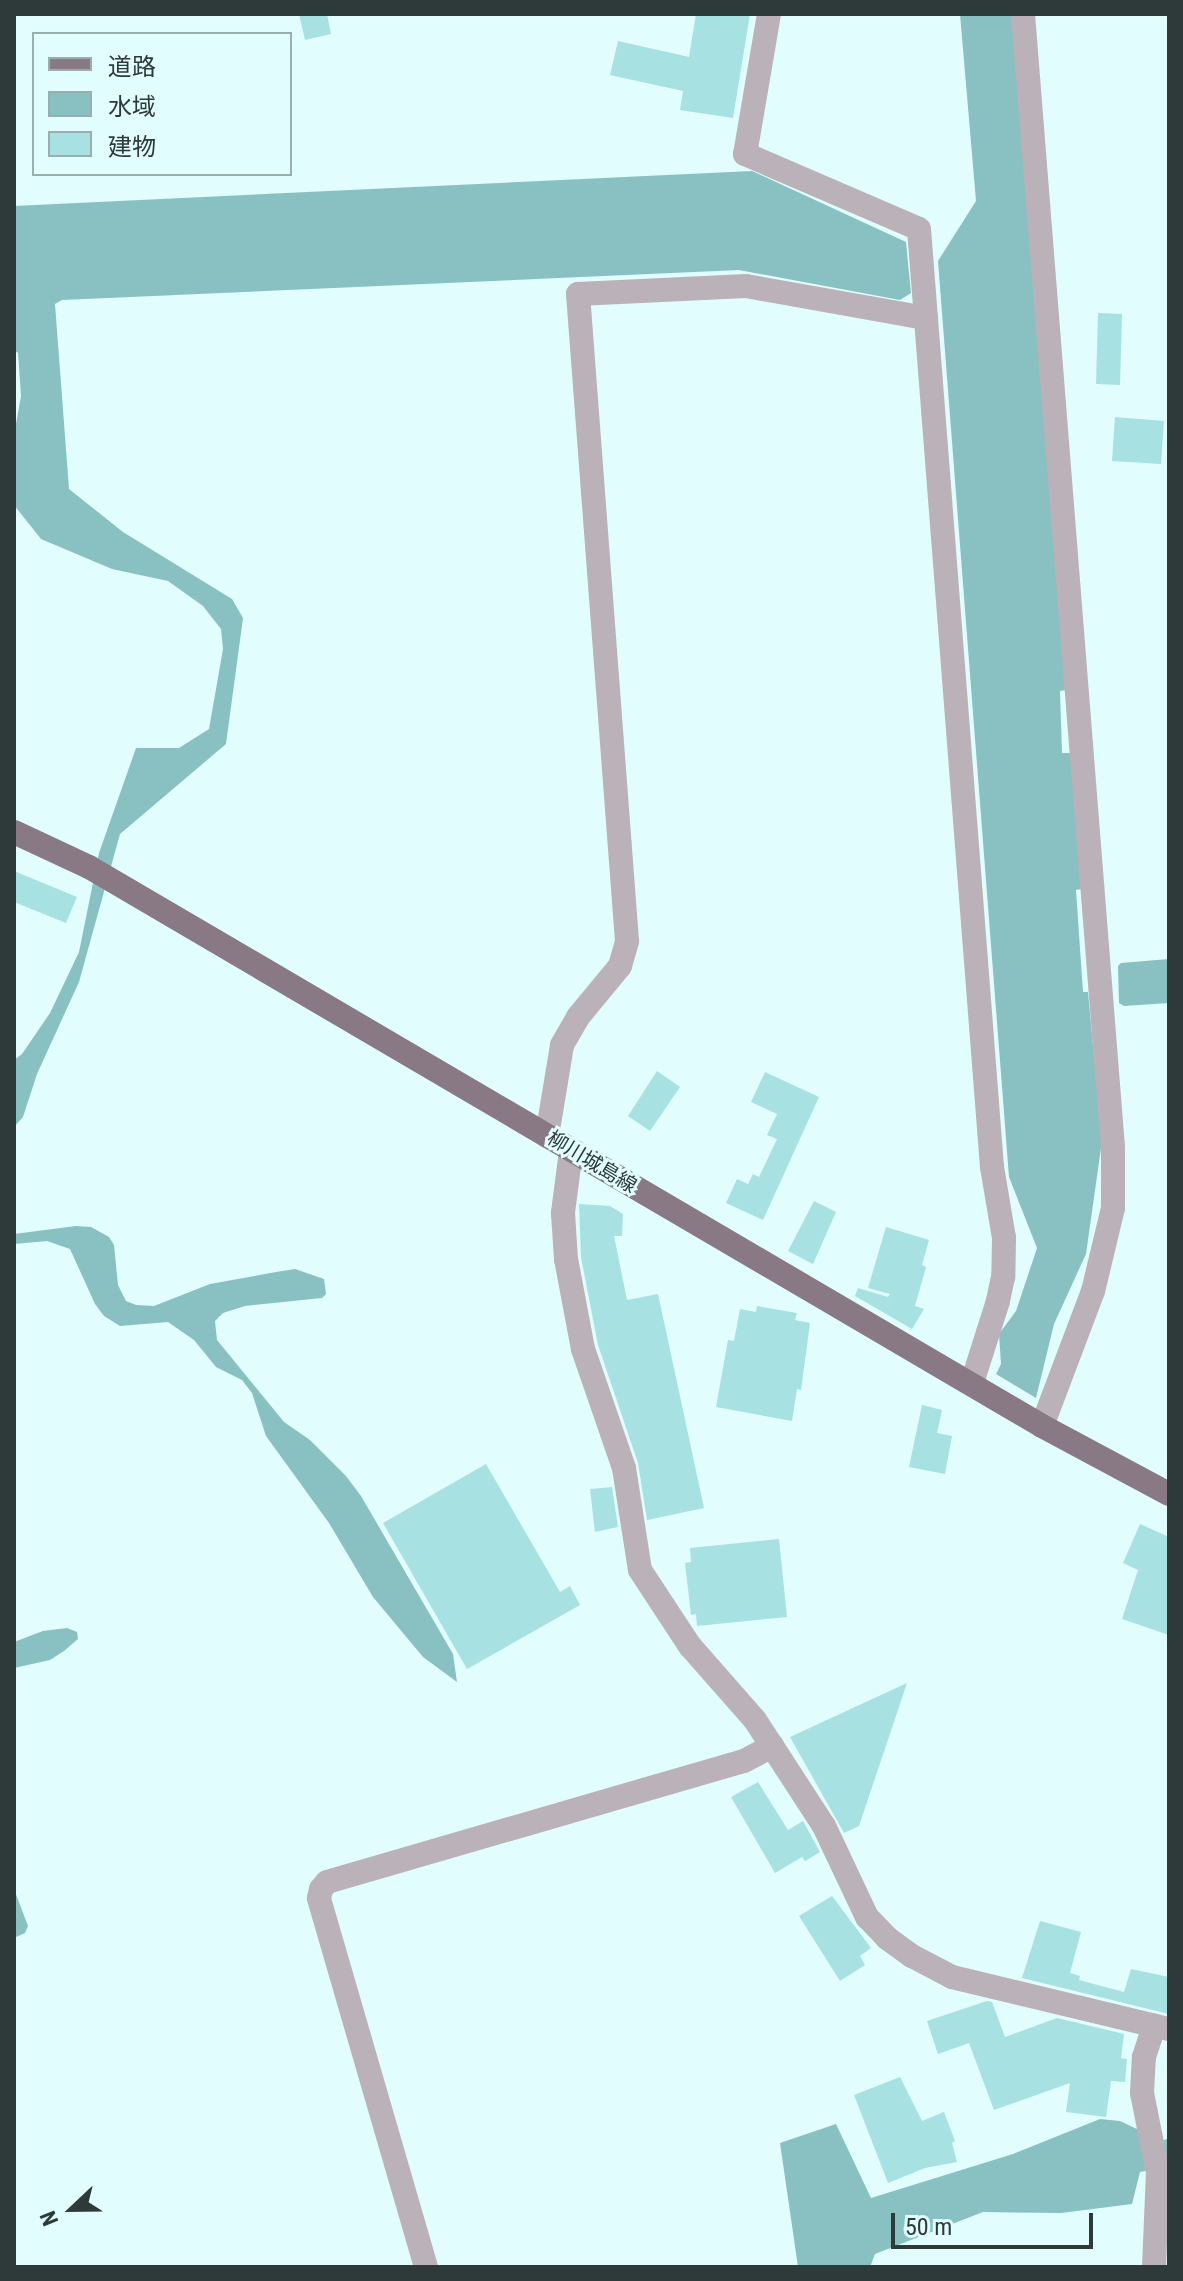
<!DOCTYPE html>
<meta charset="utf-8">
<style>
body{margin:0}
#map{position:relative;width:1183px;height:2281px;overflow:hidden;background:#e1fdfd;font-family:"Roboto Condensed","Noto Sans JP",sans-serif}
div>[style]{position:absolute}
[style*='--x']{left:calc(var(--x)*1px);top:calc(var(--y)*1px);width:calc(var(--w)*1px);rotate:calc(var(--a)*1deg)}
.water>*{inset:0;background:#89c1c2}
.building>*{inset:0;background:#a7e1e2}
.minor>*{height:24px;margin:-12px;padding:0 12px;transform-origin:12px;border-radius:12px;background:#bab2b8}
.major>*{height:24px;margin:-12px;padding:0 12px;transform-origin:12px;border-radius:12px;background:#887984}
span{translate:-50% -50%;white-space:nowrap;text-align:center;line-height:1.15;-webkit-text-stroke:6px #e1fdfd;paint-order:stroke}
.street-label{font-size:20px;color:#2e3939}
.frame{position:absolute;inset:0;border:16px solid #2e3939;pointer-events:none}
.legend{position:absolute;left:32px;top:32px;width:260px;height:144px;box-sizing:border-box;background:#e1fdfd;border:2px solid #99afaf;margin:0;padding:10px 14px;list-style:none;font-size:24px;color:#2e3939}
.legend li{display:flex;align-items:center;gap:16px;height:40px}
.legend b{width:40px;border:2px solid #99afaf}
.north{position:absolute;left:32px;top:2169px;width:80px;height:80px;-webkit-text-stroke:6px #e1fdfd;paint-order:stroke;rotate:248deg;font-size:22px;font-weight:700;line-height:32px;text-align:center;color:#2e3939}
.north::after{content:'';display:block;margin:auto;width:28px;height:36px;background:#2e3939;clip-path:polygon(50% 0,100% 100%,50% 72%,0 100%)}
.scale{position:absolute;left:891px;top:2213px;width:202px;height:36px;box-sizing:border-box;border:4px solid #2e3939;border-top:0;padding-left:10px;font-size:24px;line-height:28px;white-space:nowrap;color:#2e3939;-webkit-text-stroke:6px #e1fdfd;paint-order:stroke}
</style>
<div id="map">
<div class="water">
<i style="clip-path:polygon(960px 14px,1013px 14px,1066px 690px,1060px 691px,1062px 753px,1072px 753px,1082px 889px,1076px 890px,1083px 992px,1088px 992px,1102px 1141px,1086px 1254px,1054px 1324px,1036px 1398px,996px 1374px,1001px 1364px,999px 1334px,1016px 1311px,1037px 1248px,1009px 1177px,938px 261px,976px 201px)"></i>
<i style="clip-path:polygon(752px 171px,906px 242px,911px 293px,900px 300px,739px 270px,62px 300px,55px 304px,69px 489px,123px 532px,232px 599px,243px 618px,226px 744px,120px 834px,79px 982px,37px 1074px,23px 1117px,14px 1127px,14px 1060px,22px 1054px,50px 1013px,79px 952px,99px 853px,136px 748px,179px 748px,209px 729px,223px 649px,221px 629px,203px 606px,168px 581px,112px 569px,41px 539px,14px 505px,14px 435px,21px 396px,18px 353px,14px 350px,14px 206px)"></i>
<i style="clip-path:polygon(1169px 959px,1169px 1003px,1124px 1006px,1119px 1003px,1118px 966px,1121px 963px)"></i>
<i style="clip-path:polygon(76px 1226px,91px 1227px,109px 1237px,114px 1245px,118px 1285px,126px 1301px,136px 1305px,154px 1306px,210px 1284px,276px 1272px,295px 1269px,324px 1279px,326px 1294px,322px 1298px,245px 1306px,223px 1313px,215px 1321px,217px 1340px,284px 1422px,310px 1440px,346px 1476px,361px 1496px,453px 1654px,457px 1682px,423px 1657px,373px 1597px,329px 1523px,266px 1436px,252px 1393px,242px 1380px,216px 1367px,194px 1340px,168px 1322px,120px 1326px,104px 1316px,95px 1304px,70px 1249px,47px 1241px,14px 1244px,14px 1234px)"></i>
<i style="clip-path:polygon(67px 1628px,77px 1632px,78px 1639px,64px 1651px,50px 1660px,14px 1668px,14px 1642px,43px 1631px)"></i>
<i style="clip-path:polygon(14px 1889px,28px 1926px,25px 1933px,14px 1938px)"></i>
<i style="clip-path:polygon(1100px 2119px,1120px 2121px,1162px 2141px,1169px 2138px,1169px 2161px,1150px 2162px,1150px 2170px,1140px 2172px,1132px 2204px,1061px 2213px,983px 2212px,875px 2254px,870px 2267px,798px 2267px,780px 2143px,836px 2124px,871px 2198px,1013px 2154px)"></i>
</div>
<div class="building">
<i style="clip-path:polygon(299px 14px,327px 14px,331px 34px,305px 40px)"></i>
<i style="clip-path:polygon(696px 14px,750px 14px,733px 118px,680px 110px,683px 91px,610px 75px,618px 41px,689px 57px)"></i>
<i style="clip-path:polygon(1098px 313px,1122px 314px,1120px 385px,1096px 384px)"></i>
<i style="clip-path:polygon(1115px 417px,1164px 421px,1161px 464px,1112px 461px)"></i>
<i style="clip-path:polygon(14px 871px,77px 897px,66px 923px,14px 902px)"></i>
<i style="clip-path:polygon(657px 1071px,680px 1087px,650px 1131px,628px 1116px)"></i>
<i style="clip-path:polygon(765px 1072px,819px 1097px,763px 1220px,726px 1203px,737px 1179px,748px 1184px,753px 1174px,759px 1177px,777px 1139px,767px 1135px,777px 1114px,751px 1102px)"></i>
<i style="clip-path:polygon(814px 1201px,836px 1212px,813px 1264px,788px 1251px)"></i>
<i style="clip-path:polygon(579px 1204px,610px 1206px,623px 1214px,622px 1236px,614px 1236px,627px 1300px,658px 1294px,704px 1508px,647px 1520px,638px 1463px,598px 1345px,581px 1257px)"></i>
<i style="clip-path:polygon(886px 1227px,929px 1240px,922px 1265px,926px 1267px,915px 1306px,924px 1309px,912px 1329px,855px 1296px,858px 1288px,888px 1297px,890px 1294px,868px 1288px)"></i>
<i style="clip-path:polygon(757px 1306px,797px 1313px,795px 1320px,810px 1323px,801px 1390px,797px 1389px,792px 1421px,716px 1407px,728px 1340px,734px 1341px,740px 1309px,756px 1312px)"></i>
<i style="clip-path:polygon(922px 1405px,942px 1410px,937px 1433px,952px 1436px,945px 1474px,909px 1467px)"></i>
<i style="clip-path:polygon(486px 1464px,560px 1592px,570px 1586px,580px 1605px,467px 1669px,383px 1523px)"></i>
<i style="clip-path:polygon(612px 1487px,618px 1527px,595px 1532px,590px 1489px)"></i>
<i style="clip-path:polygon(1140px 1524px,1169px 1537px,1169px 1635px,1122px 1619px,1138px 1570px,1123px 1563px)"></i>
<i style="clip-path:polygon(779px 1539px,787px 1617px,697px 1626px,696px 1614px,691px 1615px,685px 1563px,691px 1562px,690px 1548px)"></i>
<i style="clip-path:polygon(907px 1683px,859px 1826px,844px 1833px,790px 1737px)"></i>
<i style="clip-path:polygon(758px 1782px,788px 1830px,803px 1821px,820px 1852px,805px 1861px,802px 1857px,775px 1873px,731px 1797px)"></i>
<i style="clip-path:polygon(832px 1896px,871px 1948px,860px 1956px,865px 1965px,840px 1981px,799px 1916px)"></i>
<i style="clip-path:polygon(1040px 1921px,1081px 1932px,1070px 1973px,1080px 1976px,1079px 1980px,1124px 1992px,1131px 1969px,1169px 1977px,1169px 2014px,1022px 1978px)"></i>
<i style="clip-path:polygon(987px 2001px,992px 2002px,1005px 2037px,1057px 2018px,1124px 2034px,1121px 2058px,1127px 2059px,1125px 2082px,1111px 2081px,1106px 2117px,1066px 2112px,1070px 2083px,994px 2110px,969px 2043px,938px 2054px,927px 2021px)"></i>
<i style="clip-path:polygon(900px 2077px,922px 2121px,944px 2112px,955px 2141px,952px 2143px,957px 2162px,925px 2168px,888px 2183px,854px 2095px)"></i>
</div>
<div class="minor">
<i style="--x:769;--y:14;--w:142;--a:99.7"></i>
<i style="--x:745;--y:154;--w:189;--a:23.3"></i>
<i style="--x:919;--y:229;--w:941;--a:85.55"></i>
<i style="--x:992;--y:1167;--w:72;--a:80.4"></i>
<i style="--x:1004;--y:1238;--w:39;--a:91"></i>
<i style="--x:1003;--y:1277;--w:25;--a:102"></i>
<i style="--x:998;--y:1301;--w:86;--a:107.6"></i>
<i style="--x:1023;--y:14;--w:1138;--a:85.46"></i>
<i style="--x:1113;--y:1148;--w:60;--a:90"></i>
<i style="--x:1113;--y:1208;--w:85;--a:103.5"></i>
<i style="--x:1093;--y:1291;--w:144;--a:110.7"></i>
<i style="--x:547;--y:1136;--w:92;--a:-80.6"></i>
<i style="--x:562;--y:1045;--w:32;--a:-60"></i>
<i style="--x:578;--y:1017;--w:66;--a:-50.5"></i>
<i style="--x:620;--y:966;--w:26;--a:-74"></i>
<i style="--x:627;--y:941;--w:649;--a:-94.33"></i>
<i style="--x:578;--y:294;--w:168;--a:-2.7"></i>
<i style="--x:746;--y:286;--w:183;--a:10.1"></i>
<i style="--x:571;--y:1151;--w:63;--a:97.4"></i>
<i style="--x:563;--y:1213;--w:46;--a:86.3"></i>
<i style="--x:566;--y:1259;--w:92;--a:79.3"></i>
<i style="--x:583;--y:1349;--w:126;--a:71"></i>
<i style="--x:624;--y:1468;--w:103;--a:81.1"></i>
<i style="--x:640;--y:1570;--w:91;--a:56.7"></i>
<i style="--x:690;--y:1646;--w:98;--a:48.7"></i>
<i style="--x:755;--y:1720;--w:31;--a:57"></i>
<i style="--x:772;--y:1746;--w:95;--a:57"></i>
<i style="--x:824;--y:1826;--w:101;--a:64.7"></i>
<i style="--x:867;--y:1917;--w:29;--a:46"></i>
<i style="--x:887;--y:1938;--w:31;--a:36"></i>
<i style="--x:912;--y:1956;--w:45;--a:27.7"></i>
<i style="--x:952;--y:1977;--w:223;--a:13.5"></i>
<i style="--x:426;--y:2267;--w:384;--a:-106.2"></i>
<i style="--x:319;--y:1898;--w:9;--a:-77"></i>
<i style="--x:321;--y:1889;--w:9;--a:-49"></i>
<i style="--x:327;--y:1882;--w:434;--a:-16.2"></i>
<i style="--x:744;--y:1761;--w:32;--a:-28"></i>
<i style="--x:1154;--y:2267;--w:94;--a:-87.6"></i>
<i style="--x:1158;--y:2173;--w:82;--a:-101.3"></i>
<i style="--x:1142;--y:2093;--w:36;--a:-87"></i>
<i style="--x:1144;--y:2057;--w:33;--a:-72"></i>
</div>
<div class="major">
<i style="--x:14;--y:832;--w:83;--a:25"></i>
<i style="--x:89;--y:867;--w:1105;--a:30.39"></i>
<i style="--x:1042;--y:1426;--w:144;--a:28.2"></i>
</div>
<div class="street-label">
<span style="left:592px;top:1162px;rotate:31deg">柳川城島線</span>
</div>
<div class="frame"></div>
<ul class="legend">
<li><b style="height:10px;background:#887984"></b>道路</li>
<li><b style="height:22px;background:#89c1c2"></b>水域</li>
<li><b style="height:22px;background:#a7e1e2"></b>建物</li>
</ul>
<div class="north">N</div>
<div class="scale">50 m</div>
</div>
